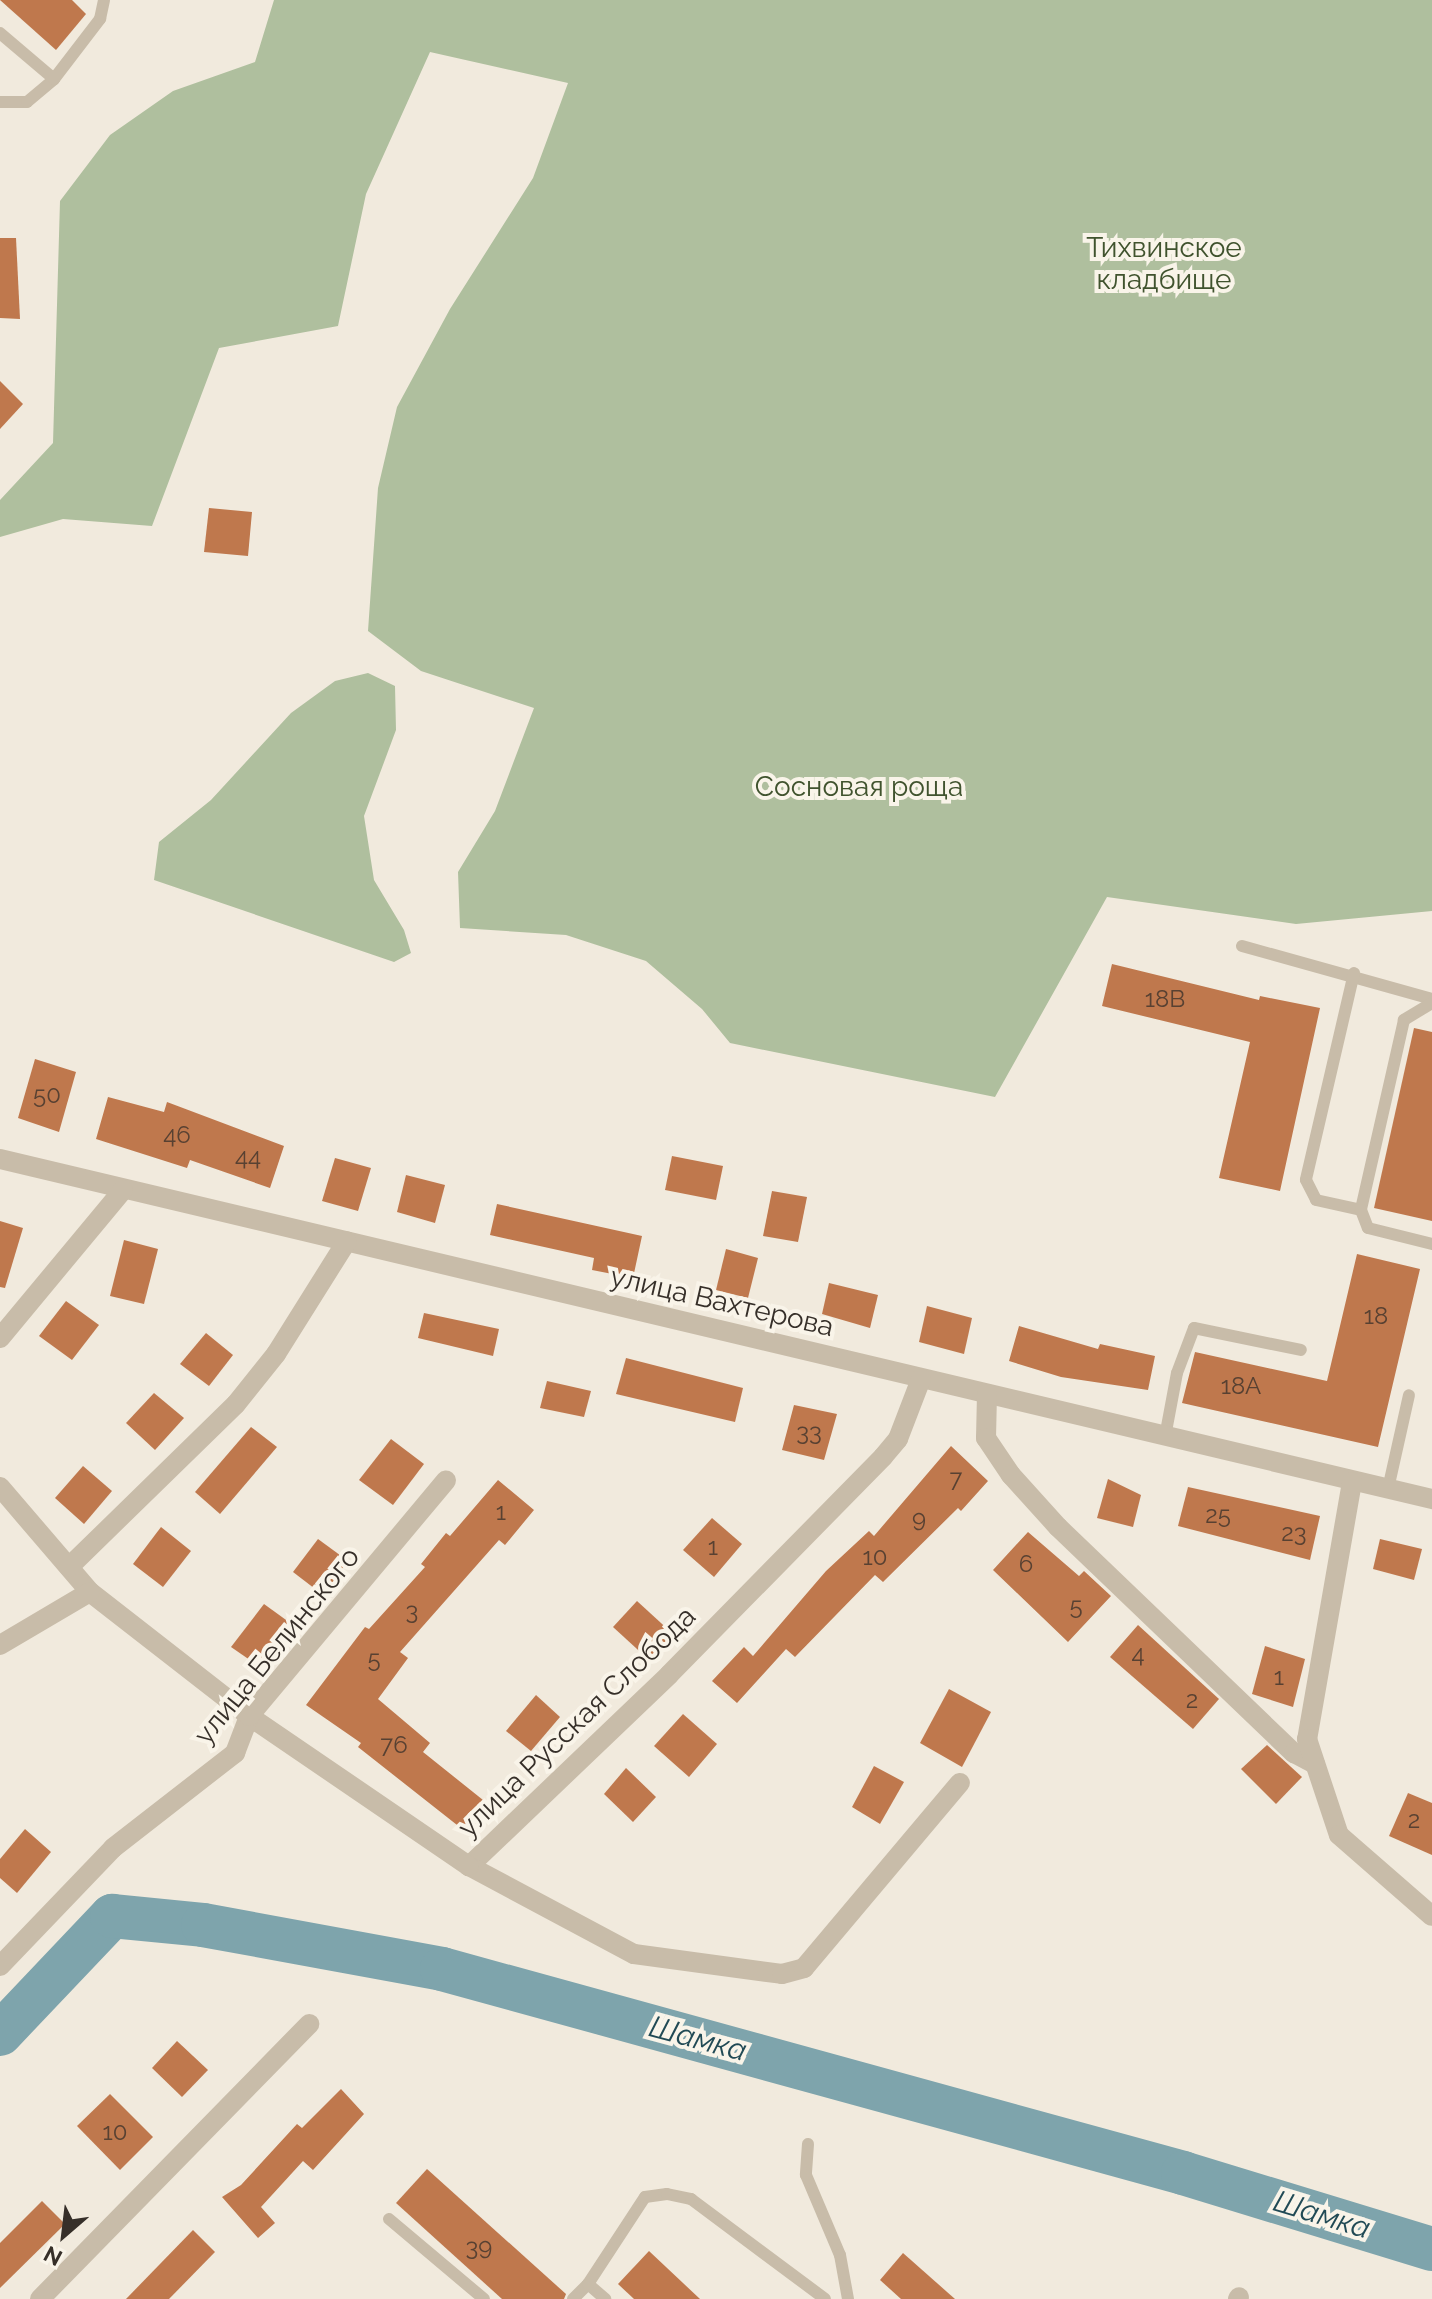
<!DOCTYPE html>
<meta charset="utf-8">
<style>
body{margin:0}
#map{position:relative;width:1432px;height:2299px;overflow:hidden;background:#f1eadd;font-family:Raleway,sans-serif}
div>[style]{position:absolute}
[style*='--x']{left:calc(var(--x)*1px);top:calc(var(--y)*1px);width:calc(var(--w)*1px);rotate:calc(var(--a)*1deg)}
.green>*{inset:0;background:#afbf9e}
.river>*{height:44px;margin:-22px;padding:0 22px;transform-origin:22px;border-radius:22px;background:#7ea4ac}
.building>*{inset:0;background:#bf784d}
.lane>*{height:12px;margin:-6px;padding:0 6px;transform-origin:6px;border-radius:6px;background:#c8bca9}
.street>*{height:20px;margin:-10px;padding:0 10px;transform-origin:10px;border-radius:10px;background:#c8bca9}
span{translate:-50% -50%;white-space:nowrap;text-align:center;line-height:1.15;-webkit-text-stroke:8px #f9f4e9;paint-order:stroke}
.number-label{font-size:24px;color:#584132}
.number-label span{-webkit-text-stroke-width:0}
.park-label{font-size:28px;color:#40532e}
.street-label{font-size:28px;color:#362f29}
.water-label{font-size:30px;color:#214a55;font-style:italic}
.north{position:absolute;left:24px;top:2195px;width:80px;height:80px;-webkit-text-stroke:6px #f9f4e9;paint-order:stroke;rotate:208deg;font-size:22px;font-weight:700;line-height:32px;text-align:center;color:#362f29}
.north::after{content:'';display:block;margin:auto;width:28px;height:36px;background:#362f29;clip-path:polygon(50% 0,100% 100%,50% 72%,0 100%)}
</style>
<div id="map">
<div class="green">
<i style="clip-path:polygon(274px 0,1432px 0,1432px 911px,1296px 924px,1107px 897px,995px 1097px,730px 1043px,702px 1009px,646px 961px,566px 935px,460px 928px,458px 872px,495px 811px,534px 708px,421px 671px,368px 631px,378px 488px,397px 407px,450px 309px,533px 178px,568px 83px,430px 52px,366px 194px,338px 326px,219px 348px,152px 526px,63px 519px,0 537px,0 500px,53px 443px,60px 201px,110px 135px,173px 91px,255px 62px)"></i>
<i style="clip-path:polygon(368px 673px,395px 686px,396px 730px,364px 816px,374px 880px,404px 930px,411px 953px,394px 962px,154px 880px,159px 842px,211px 800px,291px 713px,335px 681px)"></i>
</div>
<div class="river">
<i style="--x:0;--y:2034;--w:163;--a:-46.5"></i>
<i style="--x:112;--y:1916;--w:91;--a:5.6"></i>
<i style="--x:203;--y:1925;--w:243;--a:10.4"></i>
<i style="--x:442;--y:1969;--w:769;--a:15.39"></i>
<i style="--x:1183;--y:2173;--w:260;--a:17"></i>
</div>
<div class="building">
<i style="clip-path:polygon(0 0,72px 0,86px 14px,56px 50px)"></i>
<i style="clip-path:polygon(0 238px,16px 238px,20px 319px,0 318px)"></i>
<i style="clip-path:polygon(0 381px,23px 404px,0 429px)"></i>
<i style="clip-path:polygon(209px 508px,252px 512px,248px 556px,204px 552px)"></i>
<i style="clip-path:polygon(1112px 964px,1259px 1000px,1260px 996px,1320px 1008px,1280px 1191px,1219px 1178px,1250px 1042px,1102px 1006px)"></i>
<i style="clip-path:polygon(1414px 1028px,1432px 1032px,1432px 1221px,1374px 1208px)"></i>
<i style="clip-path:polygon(35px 1059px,76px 1072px,59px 1132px,18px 1118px)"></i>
<i style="clip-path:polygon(108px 1097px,164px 1112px,167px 1102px,284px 1146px,270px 1188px,190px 1160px,187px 1168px,96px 1139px)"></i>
<i style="clip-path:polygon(672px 1156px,723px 1166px,716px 1200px,665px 1190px)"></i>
<i style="clip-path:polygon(335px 1158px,371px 1168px,358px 1211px,322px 1201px)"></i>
<i style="clip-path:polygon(406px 1175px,445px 1185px,435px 1223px,397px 1212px)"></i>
<i style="clip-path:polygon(772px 1191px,807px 1197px,798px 1242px,763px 1236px)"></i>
<i style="clip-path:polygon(497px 1204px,642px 1236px,633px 1278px,592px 1270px,594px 1258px,490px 1235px)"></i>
<i style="clip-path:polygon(0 1221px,23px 1228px,5px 1288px,0 1287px)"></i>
<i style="clip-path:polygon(124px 1240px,158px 1249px,144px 1304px,110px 1296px)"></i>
<i style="clip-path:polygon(726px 1249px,758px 1258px,748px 1298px,716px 1290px)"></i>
<i style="clip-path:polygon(1357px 1254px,1420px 1269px,1378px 1447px,1182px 1403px,1195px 1352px,1327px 1381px)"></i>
<i style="clip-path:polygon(829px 1283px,878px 1295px,870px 1328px,822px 1314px)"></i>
<i style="clip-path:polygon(66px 1301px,99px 1325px,72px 1360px,39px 1336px)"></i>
<i style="clip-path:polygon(927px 1306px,972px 1318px,964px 1354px,919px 1342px)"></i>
<i style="clip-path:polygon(424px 1313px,499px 1329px,493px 1356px,418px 1338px)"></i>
<i style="clip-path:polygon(1019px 1326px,1098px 1349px,1100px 1344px,1155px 1356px,1148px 1390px,1061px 1377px,1009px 1361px)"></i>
<i style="clip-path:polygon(206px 1333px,233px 1355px,209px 1386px,180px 1364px)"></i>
<i style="clip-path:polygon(626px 1358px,743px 1388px,735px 1422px,616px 1394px)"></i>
<i style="clip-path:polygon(547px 1381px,591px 1391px,584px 1417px,540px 1408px)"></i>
<i style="clip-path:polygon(154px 1393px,184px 1418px,155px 1450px,126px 1423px)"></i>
<i style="clip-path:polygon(794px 1405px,837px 1414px,824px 1460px,782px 1450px)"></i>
<i style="clip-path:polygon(251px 1427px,277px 1447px,220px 1514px,195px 1492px)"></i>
<i style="clip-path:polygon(391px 1439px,424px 1464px,393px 1505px,359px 1480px)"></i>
<i style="clip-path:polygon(951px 1446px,988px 1481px,961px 1511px,958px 1508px,883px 1582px,875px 1575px,795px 1657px,786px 1649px,737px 1703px,712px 1681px,744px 1647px,753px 1656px,826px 1571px,869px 1531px,874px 1536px)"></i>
<i style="clip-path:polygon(83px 1466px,112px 1491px,84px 1524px,55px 1498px)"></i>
<i style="clip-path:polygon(1108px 1479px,1141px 1495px,1133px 1527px,1097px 1518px)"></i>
<i style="clip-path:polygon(498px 1480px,534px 1510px,505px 1545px,499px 1540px,400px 1652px,408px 1658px,378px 1699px,430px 1743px,423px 1752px,493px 1808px,471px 1836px,358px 1747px,361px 1743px,306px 1705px,365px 1627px,369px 1629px,425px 1567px,421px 1564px,446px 1533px,450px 1536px)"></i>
<i style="clip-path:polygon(1188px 1487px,1320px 1516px,1310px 1560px,1178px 1526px)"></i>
<i style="clip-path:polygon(712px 1518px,742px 1544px,714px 1577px,683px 1550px)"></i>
<i style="clip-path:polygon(161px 1527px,191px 1551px,163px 1587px,133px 1564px)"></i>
<i style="clip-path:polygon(1028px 1532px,1079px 1576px,1084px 1571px,1111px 1596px,1068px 1642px,993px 1570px)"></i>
<i style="clip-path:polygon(318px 1539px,348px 1561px,323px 1595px,293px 1572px)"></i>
<i style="clip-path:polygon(1380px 1539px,1422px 1549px,1414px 1580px,1373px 1569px)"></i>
<i style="clip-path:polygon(637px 1601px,673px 1634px,649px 1660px,613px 1627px)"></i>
<i style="clip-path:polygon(264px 1604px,293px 1625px,260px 1667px,231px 1647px)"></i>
<i style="clip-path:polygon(1138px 1625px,1219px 1699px,1193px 1729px,1110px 1657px)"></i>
<i style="clip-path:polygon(1265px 1646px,1305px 1659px,1293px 1707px,1252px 1694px)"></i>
<i style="clip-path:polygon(949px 1689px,991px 1712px,962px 1767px,920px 1743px)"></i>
<i style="clip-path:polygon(536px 1695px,560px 1717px,531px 1751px,506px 1731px)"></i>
<i style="clip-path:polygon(683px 1714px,717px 1744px,689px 1777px,654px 1746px)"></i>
<i style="clip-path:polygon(1267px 1745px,1302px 1777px,1276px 1804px,1241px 1769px)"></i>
<i style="clip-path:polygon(874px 1766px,904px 1782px,880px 1824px,852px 1807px)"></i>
<i style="clip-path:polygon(626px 1768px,656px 1797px,633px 1822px,604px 1794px)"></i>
<i style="clip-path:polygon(1408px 1793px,1432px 1803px,1432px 1855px,1389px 1836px)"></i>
<i style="clip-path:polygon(25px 1829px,51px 1852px,17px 1893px,0 1878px,0 1859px)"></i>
<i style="clip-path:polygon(177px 2041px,208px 2070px,182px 2097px,152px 2068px)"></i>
<i style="clip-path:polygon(341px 2089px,364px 2114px,313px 2170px,303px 2161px,261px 2207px,275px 2223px,258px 2238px,222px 2197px,241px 2185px,297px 2124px,302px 2128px)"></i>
<i style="clip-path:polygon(110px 2094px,153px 2137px,120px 2170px,77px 2126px)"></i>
<i style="clip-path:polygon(427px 2169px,566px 2294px,564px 2299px,502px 2299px,396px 2203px)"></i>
<i style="clip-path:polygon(42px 2201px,65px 2224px,0 2288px,0 2243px)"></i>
<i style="clip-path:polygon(193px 2230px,215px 2252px,169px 2299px,126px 2299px)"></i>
<i style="clip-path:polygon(649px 2251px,700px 2299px,634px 2299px,618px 2284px)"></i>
<i style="clip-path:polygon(903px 2253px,955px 2299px,901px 2299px,880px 2280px)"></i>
</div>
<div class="lane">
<i style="--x:0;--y:33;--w:71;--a:40.4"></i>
<i style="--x:0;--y:102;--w:27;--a:0"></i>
<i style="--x:27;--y:102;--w:35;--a:-40"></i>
<i style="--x:54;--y:79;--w:76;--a:-52.5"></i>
<i style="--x:100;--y:19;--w:19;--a:-78"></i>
<i style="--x:1242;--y:946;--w:197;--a:15.6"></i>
<i style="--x:1354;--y:973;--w:212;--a:103.1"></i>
<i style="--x:1306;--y:1180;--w:22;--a:63"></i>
<i style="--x:1316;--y:1200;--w:46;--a:12.5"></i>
<i style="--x:1432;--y:1003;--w:33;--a:149"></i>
<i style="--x:1404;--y:1020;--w:195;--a:102.8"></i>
<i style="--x:1361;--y:1210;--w:19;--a:69"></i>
<i style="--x:1368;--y:1228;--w:66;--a:14"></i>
<i style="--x:1165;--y:1437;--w:65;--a:-79.4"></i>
<i style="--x:1177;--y:1373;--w:48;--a:-69.3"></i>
<i style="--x:1194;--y:1328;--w:109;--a:11.6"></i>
<i style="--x:1388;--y:1489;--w:96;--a:-77.4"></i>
<i style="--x:808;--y:2144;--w:31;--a:94"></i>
<i style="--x:806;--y:2175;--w:87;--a:67"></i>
<i style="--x:840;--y:2255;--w:45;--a:79.7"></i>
<i style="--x:389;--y:2219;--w:124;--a:40.1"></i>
<i style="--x:588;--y:2284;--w:104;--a:-56.8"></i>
<i style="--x:645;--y:2197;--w:22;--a:-8"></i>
<i style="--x:667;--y:2194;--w:25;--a:12"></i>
<i style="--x:691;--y:2199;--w:167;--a:36.7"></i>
<i style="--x:573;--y:2299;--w:21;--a:-45"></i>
<i style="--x:588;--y:2284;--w:23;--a:41"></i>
</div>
<div class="street">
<i style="--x:0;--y:1159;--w:1472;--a:13.36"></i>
<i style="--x:0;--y:1338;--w:192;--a:-50.3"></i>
<i style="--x:921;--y:1379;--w:64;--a:111"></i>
<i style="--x:898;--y:1439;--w:23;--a:130"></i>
<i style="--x:883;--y:1457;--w:305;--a:134.5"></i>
<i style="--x:669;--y:1675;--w:277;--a:136.3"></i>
<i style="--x:469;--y:1866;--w:187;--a:28.1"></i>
<i style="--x:634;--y:1954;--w:149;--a:7.7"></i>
<i style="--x:782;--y:1974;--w:23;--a:-15"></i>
<i style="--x:804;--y:1968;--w:242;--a:-49.9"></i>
<i style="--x:987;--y:1394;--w:44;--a:91.3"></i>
<i style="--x:986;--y:1438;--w:45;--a:56"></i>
<i style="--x:1011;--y:1475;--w:70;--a:47.9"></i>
<i style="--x:1058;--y:1527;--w:327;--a:43.8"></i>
<i style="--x:1294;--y:1753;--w:24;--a:28"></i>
<i style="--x:1352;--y:1482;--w:261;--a:99.9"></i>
<i style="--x:1307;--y:1739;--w:101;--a:71.6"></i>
<i style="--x:1339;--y:1835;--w:123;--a:41.1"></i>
<i style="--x:0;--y:1487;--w:138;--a:49.4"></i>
<i style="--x:90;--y:1592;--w:202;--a:37.9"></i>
<i style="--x:249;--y:1716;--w:266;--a:34.3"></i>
<i style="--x:69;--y:1567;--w:233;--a:-44.3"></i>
<i style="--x:236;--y:1404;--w:64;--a:-51.3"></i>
<i style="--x:276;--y:1354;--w:133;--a:-57.9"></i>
<i style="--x:0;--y:1645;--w:104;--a:-30.5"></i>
<i style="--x:0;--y:1966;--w:163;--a:-46.2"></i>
<i style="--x:113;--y:1848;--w:155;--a:-37.9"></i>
<i style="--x:235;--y:1753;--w:40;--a:-69"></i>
<i style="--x:249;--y:1716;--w:307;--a:-50.1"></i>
<i style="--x:40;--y:2299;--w:385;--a:-45.6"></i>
<i style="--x:1238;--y:2299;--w:2;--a:-63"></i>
</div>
<div class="number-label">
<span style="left:1165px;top:999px">18В</span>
<span style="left:47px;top:1095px">50</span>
<span style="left:177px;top:1135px">46</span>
<span style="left:248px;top:1157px">44</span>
<span style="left:1376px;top:1316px">18</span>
<span style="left:1241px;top:1386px">18А</span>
<span style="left:809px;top:1432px">33</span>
<span style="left:956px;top:1479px">7</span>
<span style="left:501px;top:1512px">1</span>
<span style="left:1218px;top:1515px">25</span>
<span style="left:919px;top:1519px">9</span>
<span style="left:1294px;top:1533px">23</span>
<span style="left:713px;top:1547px">1</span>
<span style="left:875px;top:1557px">10</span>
<span style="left:1026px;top:1564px">6</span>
<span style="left:1076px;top:1606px">5</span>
<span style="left:412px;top:1611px">3</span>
<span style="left:1138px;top:1654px">4</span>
<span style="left:374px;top:1659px">5</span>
<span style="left:1279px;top:1677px">1</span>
<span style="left:1192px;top:1700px">2</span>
<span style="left:394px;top:1745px">76</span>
<span style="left:1414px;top:1820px">2</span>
<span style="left:115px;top:2132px">10</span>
<span style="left:479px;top:2247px">39</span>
</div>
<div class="park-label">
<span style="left:1164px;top:264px">Тихвинское<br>кладбище</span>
<span style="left:859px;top:787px">Сосновая роща</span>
</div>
<div class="street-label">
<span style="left:722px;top:1302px;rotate:13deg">улица Вахтерова</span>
<span style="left:277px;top:1646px;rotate:-51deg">улица Белинского</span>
<span style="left:577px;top:1722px;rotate:-44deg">улица Русская Слобода</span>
</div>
<div class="water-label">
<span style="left:698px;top:2039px;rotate:15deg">Шамка</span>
<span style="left:1322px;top:2215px;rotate:17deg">Шамка</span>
</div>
<div class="north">N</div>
</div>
